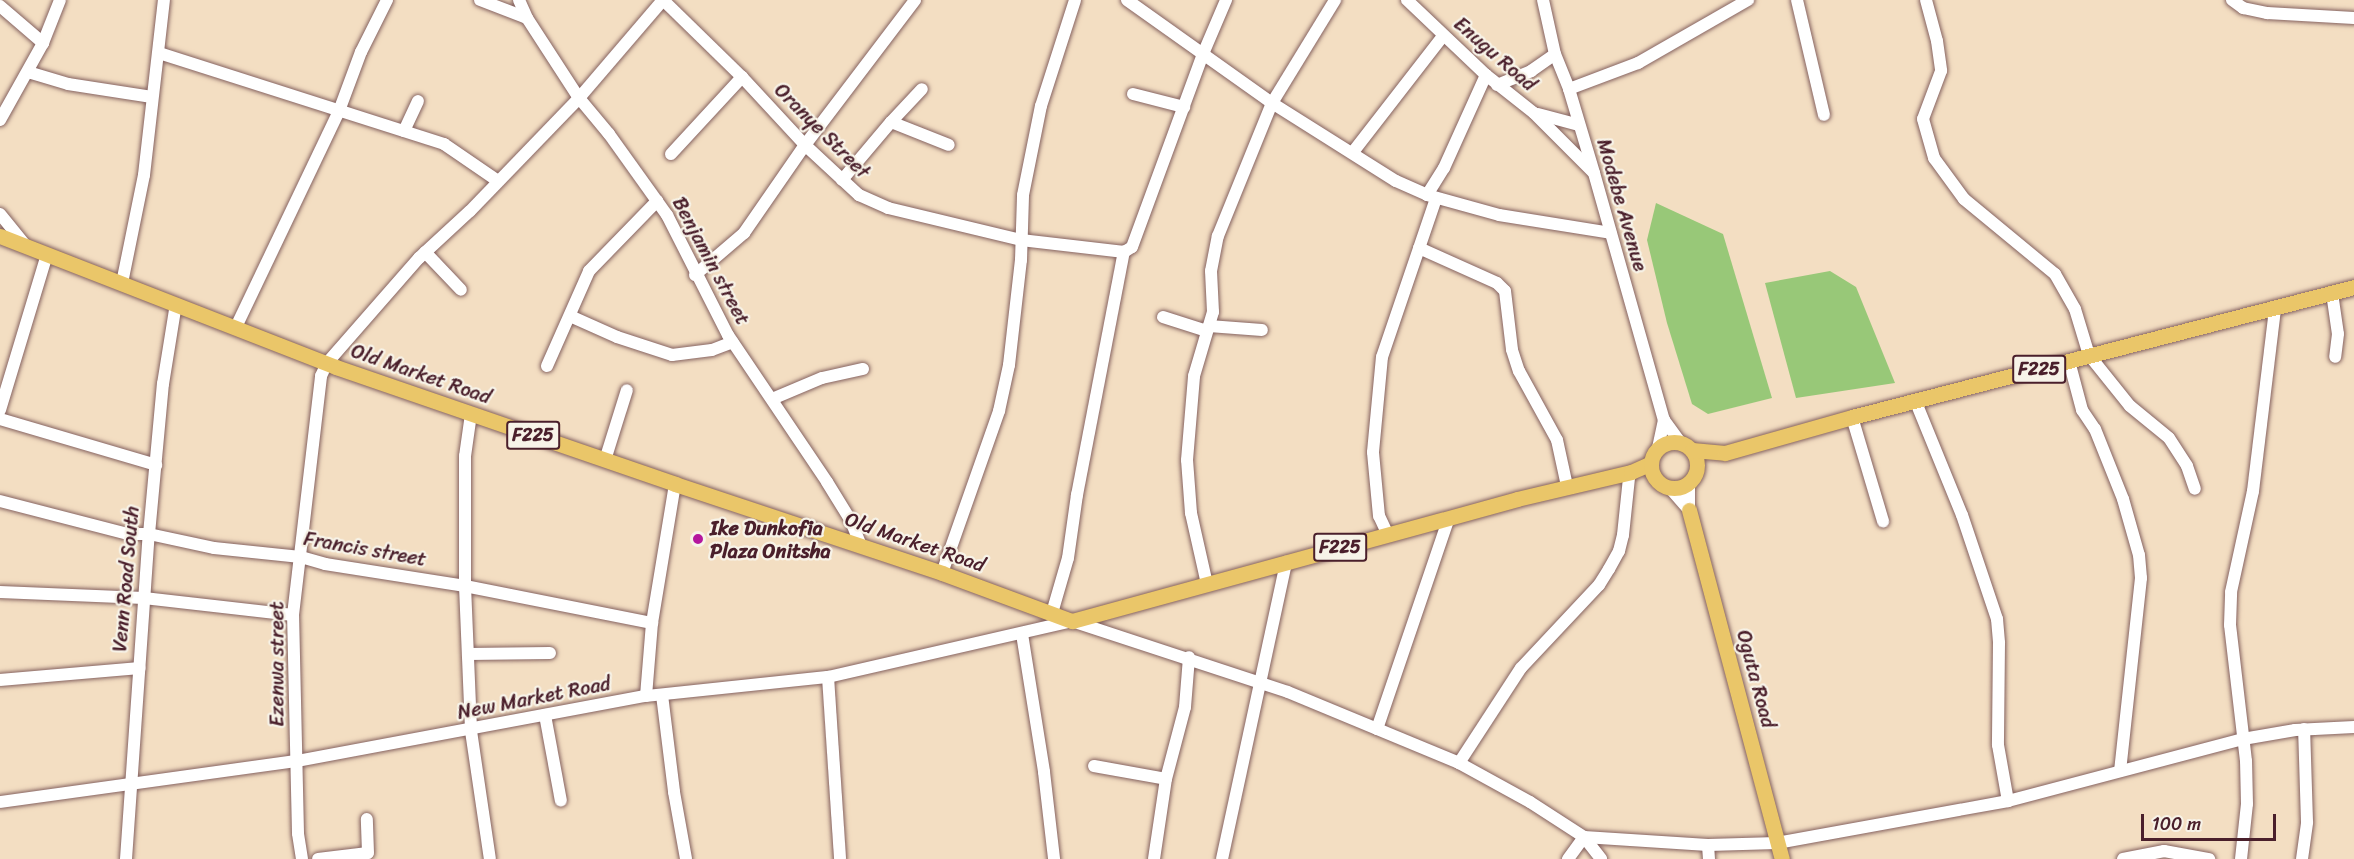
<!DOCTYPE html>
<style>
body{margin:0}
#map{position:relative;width:2354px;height:859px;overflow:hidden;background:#f3dec2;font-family:Sriracha,sans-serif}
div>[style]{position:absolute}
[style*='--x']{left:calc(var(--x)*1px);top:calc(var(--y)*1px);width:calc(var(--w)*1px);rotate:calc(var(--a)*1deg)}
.green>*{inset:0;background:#98c878}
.roads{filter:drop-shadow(0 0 2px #856260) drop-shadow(0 0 2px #856260)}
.minor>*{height:12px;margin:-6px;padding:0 6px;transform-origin:6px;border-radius:6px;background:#fff}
.major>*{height:15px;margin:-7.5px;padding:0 7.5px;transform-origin:7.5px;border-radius:7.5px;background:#eac669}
.major>.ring{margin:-7.5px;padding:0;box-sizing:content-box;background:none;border:15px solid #eac669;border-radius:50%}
.dots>*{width:16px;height:16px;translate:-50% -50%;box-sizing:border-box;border:3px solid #f7f3e8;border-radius:50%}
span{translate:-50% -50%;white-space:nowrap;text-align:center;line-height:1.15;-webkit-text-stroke:4.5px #f7f3e8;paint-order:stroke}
.shield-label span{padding:2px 4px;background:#f7f3e8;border:2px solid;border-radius:4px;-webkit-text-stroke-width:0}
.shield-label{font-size:18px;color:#4a1f2b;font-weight:700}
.street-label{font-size:20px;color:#4a1f2b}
.poi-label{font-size:20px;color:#4a1f2b;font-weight:700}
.left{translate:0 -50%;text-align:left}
.scale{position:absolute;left:2141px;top:814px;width:135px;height:27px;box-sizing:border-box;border:3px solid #4a1f2b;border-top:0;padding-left:8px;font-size:18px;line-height:21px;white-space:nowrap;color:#4a1f2b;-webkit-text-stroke:4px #f7f3e8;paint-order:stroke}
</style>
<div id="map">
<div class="green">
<i style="clip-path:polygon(1656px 203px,1723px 234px,1772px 398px,1708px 414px,1692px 404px,1667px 323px,1647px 240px)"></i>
<i style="clip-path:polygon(1830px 271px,1856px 287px,1895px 383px,1796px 398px,1765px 283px)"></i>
</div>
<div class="roads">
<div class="minor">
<i style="--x:480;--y:0;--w:50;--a:21"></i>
<i style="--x:519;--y:0;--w:20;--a:66"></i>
<i style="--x:527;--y:18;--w:95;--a:57"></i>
<i style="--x:579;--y:98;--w:47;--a:50.2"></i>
<i style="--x:609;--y:134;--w:100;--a:54.4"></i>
<i style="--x:667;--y:215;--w:135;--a:63.1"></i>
<i style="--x:728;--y:335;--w:177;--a:56"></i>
<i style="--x:827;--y:482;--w:46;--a:58.4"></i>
<i style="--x:851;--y:521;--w:27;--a:68"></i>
<i style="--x:663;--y:0;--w:110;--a:44.3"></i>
<i style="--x:742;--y:77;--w:93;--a:47.2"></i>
<i style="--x:805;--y:145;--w:74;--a:42.8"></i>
<i style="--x:859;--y:195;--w:32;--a:24"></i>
<i style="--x:888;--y:208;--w:137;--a:13.5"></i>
<i style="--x:1021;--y:240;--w:104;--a:6.6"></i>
<i style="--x:1124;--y:252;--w:9;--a:-32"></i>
<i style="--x:1132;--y:247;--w:206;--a:-69.8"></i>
<i style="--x:1203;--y:54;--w:59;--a:-66.9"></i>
<i style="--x:1127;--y:0;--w:178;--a:35.4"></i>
<i style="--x:1272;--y:103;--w:146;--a:32.2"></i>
<i style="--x:1396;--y:181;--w:34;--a:24"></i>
<i style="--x:1427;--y:195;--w:75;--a:15.5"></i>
<i style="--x:1499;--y:215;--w:113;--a:9.1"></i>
<i style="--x:1407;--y:0;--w:109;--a:43.5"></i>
<i style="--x:1486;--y:75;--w:61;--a:38.4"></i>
<i style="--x:1534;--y:113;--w:83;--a:45"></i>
<i style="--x:1543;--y:0;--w:55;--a:77.5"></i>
<i style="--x:1555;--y:54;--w:38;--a:68"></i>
<i style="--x:1569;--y:89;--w:88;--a:73.4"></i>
<i style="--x:1594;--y:173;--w:257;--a:74.2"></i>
<i style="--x:1664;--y:420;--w:27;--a:54"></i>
<i style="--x:1797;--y:0;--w:118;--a:76.8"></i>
<i style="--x:1926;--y:0;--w:42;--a:75"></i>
<i style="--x:1937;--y:41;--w:30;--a:82"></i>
<i style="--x:1941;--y:71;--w:51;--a:110.6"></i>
<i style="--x:1923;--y:119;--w:41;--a:74.2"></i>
<i style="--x:1934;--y:158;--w:51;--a:53.8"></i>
<i style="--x:1964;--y:199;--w:118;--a:39.5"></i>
<i style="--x:2055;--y:274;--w:40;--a:60.3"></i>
<i style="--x:2075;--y:309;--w:48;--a:73.1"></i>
<i style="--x:2089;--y:355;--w:65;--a:51.2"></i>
<i style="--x:2130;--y:406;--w:50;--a:39.4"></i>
<i style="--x:2169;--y:438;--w:33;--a:57"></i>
<i style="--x:2187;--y:466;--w:24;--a:71"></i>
<i style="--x:2232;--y:0;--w:14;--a:36"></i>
<i style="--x:2243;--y:8;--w:25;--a:12"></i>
<i style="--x:2267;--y:13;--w:87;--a:3.3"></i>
<i style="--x:0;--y:6;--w:57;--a:40.7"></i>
<i style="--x:159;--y:53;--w:299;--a:17.7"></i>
<i style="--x:444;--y:144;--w:65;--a:34.4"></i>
<i style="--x:28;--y:72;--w:42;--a:16.7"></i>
<i style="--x:68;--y:84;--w:85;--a:8.8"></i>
<i style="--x:1497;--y:85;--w:37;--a:-22"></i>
<i style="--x:1531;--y:71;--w:29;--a:-35"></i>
<i style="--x:1569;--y:89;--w:74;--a:-20.6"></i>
<i style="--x:1638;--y:63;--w:127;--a:-29.8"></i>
<i style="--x:1133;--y:94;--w:53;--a:14.3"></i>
<i style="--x:1538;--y:114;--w:42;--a:15"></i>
<i style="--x:0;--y:120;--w:88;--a:-60.8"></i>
<i style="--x:43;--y:43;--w:46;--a:-68.4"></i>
<i style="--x:891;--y:122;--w:62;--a:21.6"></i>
<i style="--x:404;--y:131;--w:33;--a:-65"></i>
<i style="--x:1353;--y:152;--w:147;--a:-52.2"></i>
<i style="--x:671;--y:154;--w:105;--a:-47.3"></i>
<i style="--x:842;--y:180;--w:76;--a:-49.8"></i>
<i style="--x:891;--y:122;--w:45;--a:-46.8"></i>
<i style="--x:1427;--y:195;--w:32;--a:-58"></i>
<i style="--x:1444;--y:168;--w:102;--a:-65.7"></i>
<i style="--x:0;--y:214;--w:40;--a:51"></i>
<i style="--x:1419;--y:248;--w:85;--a:24.2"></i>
<i style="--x:1497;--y:283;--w:11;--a:45"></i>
<i style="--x:1505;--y:291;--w:59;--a:83.2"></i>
<i style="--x:1512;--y:350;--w:22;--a:72"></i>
<i style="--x:1519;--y:371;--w:79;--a:61.2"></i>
<i style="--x:1557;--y:440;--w:47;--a:77.7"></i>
<i style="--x:425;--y:252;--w:52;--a:46.5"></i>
<i style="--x:695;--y:275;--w:65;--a:-40.6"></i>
<i style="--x:744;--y:233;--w:107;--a:-55.3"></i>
<i style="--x:805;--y:145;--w:182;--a:-52.8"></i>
<i style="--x:122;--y:283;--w:110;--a:-78.5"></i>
<i style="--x:144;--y:175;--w:176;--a:-83.5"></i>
<i style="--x:2332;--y:293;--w:41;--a:81.7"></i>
<i style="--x:2338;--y:334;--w:23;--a:97"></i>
<i style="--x:570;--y:316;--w:51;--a:24.1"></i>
<i style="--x:617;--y:337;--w:58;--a:18.1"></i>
<i style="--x:672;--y:355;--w:40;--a:-7.1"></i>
<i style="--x:712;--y:350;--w:22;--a:-21"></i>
<i style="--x:1163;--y:317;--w:46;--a:17.7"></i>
<i style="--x:1209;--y:326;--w:53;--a:4.3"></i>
<i style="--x:236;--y:327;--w:239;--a:-64.5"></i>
<i style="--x:339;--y:111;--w:63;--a:-69.6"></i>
<i style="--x:361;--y:52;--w:58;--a:-63.4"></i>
<i style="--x:2069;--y:361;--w:51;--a:75.1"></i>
<i style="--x:2082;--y:410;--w:23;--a:56"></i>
<i style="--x:2095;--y:429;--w:75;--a:68.2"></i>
<i style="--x:2123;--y:499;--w:58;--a:74.1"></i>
<i style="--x:2139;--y:555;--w:23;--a:85"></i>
<i style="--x:2141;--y:578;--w:194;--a:96.2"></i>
<i style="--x:547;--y:366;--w:104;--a:-66.1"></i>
<i style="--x:589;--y:271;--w:98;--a:-45.8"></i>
<i style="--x:772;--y:399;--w:54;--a:-22.8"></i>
<i style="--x:822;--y:378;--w:42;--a:-12.4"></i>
<i style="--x:1915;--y:400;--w:124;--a:67.8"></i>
<i style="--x:1962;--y:515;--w:110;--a:71.4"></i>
<i style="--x:1997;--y:619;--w:24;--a:85"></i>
<i style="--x:1999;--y:643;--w:102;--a:90.6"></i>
<i style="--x:1998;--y:745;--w:57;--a:79.9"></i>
<i style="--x:0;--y:410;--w:163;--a:-73.2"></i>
<i style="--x:471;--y:414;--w:42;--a:98.1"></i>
<i style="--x:465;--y:456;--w:130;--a:90"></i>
<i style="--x:465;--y:586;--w:145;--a:87.6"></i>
<i style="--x:471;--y:731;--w:129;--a:81.6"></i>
<i style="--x:1852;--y:417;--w:109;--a:73.4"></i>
<i style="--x:0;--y:419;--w:163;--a:16.4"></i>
<i style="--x:1658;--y:448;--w:29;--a:-78"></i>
<i style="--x:605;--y:460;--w:73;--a:-72.6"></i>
<i style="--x:1689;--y:483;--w:27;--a:90"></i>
<i style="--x:1669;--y:487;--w:30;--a:49"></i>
<i style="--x:0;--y:501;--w:132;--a:14.5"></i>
<i style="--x:128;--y:534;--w:21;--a:0"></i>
<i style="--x:149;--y:534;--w:66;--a:12.2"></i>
<i style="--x:214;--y:548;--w:87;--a:5.9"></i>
<i style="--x:301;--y:557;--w:25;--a:16"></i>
<i style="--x:325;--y:564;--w:142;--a:8.9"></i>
<i style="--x:465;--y:586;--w:191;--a:11.2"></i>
<i style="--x:652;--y:623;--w:73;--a:94.7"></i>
<i style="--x:1388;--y:535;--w:21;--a:-115"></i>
<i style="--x:1379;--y:516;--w:64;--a:-95.4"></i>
<i style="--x:1373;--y:452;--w:95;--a:-84.6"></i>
<i style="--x:1382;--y:357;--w:168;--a:-71.2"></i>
<i style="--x:942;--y:573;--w:172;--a:-70.6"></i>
<i style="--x:999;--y:411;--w:47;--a:-77.7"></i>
<i style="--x:1009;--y:365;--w:106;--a:-83.5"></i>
<i style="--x:1021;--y:260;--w:65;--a:-88.2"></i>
<i style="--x:1023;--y:195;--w:91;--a:-78.6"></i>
<i style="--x:1041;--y:106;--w:111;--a:-72.2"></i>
<i style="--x:1207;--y:584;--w:73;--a:-102.7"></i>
<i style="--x:1191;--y:513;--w:53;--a:-94.3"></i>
<i style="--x:1187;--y:460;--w:84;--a:-85.2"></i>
<i style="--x:1194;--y:376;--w:67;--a:-73.5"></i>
<i style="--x:1213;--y:312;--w:41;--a:-92.8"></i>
<i style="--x:1211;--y:271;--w:36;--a:-79"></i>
<i style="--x:1218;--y:236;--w:144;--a:-67.9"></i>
<i style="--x:1272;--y:103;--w:121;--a:-58.5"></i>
<i style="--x:0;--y:592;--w:144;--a:2.4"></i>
<i style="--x:144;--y:598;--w:150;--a:6.5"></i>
<i style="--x:1052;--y:613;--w:57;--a:-73.8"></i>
<i style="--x:1068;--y:558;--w:64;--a:-81.9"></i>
<i style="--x:1077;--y:495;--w:248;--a:-79.1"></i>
<i style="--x:652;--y:623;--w:141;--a:-80.6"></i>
<i style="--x:1022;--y:634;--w:140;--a:80.9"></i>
<i style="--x:1044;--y:772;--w:88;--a:83.4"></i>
<i style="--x:468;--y:654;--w:82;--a:-0.7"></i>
<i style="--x:828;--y:677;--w:182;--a:86.2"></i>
<i style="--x:0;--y:680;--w:140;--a:-4.9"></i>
<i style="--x:662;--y:695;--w:98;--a:82.9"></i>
<i style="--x:674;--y:792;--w:68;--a:79.8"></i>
<i style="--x:545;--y:715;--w:87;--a:79.5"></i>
<i style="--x:1377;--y:729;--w:223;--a:-71.2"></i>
<i style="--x:1459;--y:763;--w:113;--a:-56.9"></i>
<i style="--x:1521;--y:668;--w:114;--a:-46.8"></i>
<i style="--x:1599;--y:585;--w:19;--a:-58"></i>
<i style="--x:1609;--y:569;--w:21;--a:-61"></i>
<i style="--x:1619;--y:551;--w:16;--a:-76"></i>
<i style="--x:1623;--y:535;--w:57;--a:-84"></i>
<i style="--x:1094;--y:766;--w:73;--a:10.2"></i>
<i style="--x:0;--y:802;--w:300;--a:-7.9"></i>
<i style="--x:297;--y:761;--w:355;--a:-10.6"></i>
<i style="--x:646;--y:696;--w:183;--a:-6"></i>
<i style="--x:828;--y:677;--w:250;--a:-12.9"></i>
<i style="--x:1072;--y:621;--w:227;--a:18.2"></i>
<i style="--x:1288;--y:692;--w:185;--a:22.5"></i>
<i style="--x:1459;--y:763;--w:81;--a:28.8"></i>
<i style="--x:1530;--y:802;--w:64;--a:32.9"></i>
<i style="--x:1584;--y:837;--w:124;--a:3.7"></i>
<i style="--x:1708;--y:845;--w:69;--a:-1.7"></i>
<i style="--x:1777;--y:843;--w:235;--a:-10.3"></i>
<i style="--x:2008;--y:801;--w:243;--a:-14.8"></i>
<i style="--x:2243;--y:739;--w:53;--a:-9.8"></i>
<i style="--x:2295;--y:730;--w:59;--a:-2.9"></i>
<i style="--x:1708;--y:845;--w:14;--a:86"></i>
<i style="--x:126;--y:859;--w:326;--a:-86"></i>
<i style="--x:149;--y:534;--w:151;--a:-84.7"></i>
<i style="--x:163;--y:384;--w:81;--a:-80.8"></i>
<i style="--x:302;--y:859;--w:26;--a:-99"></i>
<i style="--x:298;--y:833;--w:218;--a:-91.3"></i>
<i style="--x:293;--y:615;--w:241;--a:-83.3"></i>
<i style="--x:321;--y:376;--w:14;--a:-65"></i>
<i style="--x:327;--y:363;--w:140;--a:-48.8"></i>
<i style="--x:419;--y:258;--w:69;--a:-42.7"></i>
<i style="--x:470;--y:211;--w:157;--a:-46"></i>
<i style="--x:579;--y:98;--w:129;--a:-49.4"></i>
<i style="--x:318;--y:859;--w:50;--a:-6.8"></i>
<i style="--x:368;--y:853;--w:34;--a:-92"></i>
<i style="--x:1154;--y:859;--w:81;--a:-81.5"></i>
<i style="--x:1166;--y:779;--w:74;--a:-75.2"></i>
<i style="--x:1185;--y:707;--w:50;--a:-85.4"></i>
<i style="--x:1222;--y:859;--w:304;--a:-77.8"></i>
<i style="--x:1568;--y:859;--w:27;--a:-54"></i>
<i style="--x:1584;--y:837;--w:28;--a:52"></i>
<i style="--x:2123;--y:859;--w:42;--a:-11"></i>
<i style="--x:2164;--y:851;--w:46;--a:10.1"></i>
<i style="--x:2241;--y:859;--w:55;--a:-83.8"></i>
<i style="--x:2247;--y:804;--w:43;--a:-91.3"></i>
<i style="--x:2246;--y:761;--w:137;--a:-96.7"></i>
<i style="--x:2230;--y:625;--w:33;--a:-88"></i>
<i style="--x:2231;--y:592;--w:103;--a:-77.7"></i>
<i style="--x:2253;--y:491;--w:184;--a:-83.1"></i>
<i style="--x:2302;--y:859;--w:37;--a:-82"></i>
<i style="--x:2307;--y:822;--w:93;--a:-91.8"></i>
</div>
<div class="major">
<i style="--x:0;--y:236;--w:361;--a:21.3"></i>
<i style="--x:336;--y:367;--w:359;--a:19"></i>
<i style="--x:675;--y:484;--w:281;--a:18.4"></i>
<i style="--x:942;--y:573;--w:139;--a:20.3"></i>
<i style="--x:1072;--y:621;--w:461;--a:-15.3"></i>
<i style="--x:1517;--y:499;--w:117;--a:-13.3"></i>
<i style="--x:1631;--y:472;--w:22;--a:-24"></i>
<i class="ring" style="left:1651px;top:442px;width:31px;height:31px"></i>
<i style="--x:1692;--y:450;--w:33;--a:5"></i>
<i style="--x:1725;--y:453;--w:132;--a:-15.8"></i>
<i style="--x:1852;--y:417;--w:519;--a:-14.52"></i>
<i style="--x:1689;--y:510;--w:361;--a:75.1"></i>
</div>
</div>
<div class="dots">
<i style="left:698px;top:539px;background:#b5179e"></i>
</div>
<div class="shield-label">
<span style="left:2039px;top:369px">F225</span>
<span style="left:533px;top:435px">F225</span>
<span style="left:1340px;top:547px">F225</span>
</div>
<div class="street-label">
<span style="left:1495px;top:54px;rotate:41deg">Enugu Road</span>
<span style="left:822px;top:131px;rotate:45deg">Oranye Street</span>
<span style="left:1622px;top:205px;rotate:74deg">Modebe Avenue</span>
<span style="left:711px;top:261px;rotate:62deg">Benjamin street</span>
<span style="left:421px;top:374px;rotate:19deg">Old Market Road</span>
<span style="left:915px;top:542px;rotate:19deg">Old Market Road</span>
<span style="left:365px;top:549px;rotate:10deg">Francis street</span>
<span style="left:126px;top:579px;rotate:-85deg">Venn Road South</span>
<span style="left:277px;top:664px;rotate:-90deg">Ezenwa street</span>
<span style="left:1756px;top:679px;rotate:75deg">Oguta Road</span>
<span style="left:534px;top:698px;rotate:-11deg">New Market Road</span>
</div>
<div class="poi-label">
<span class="left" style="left:710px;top:540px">Ike Dunkofia<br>Plaza Onitsha</span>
</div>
<div class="scale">100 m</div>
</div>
